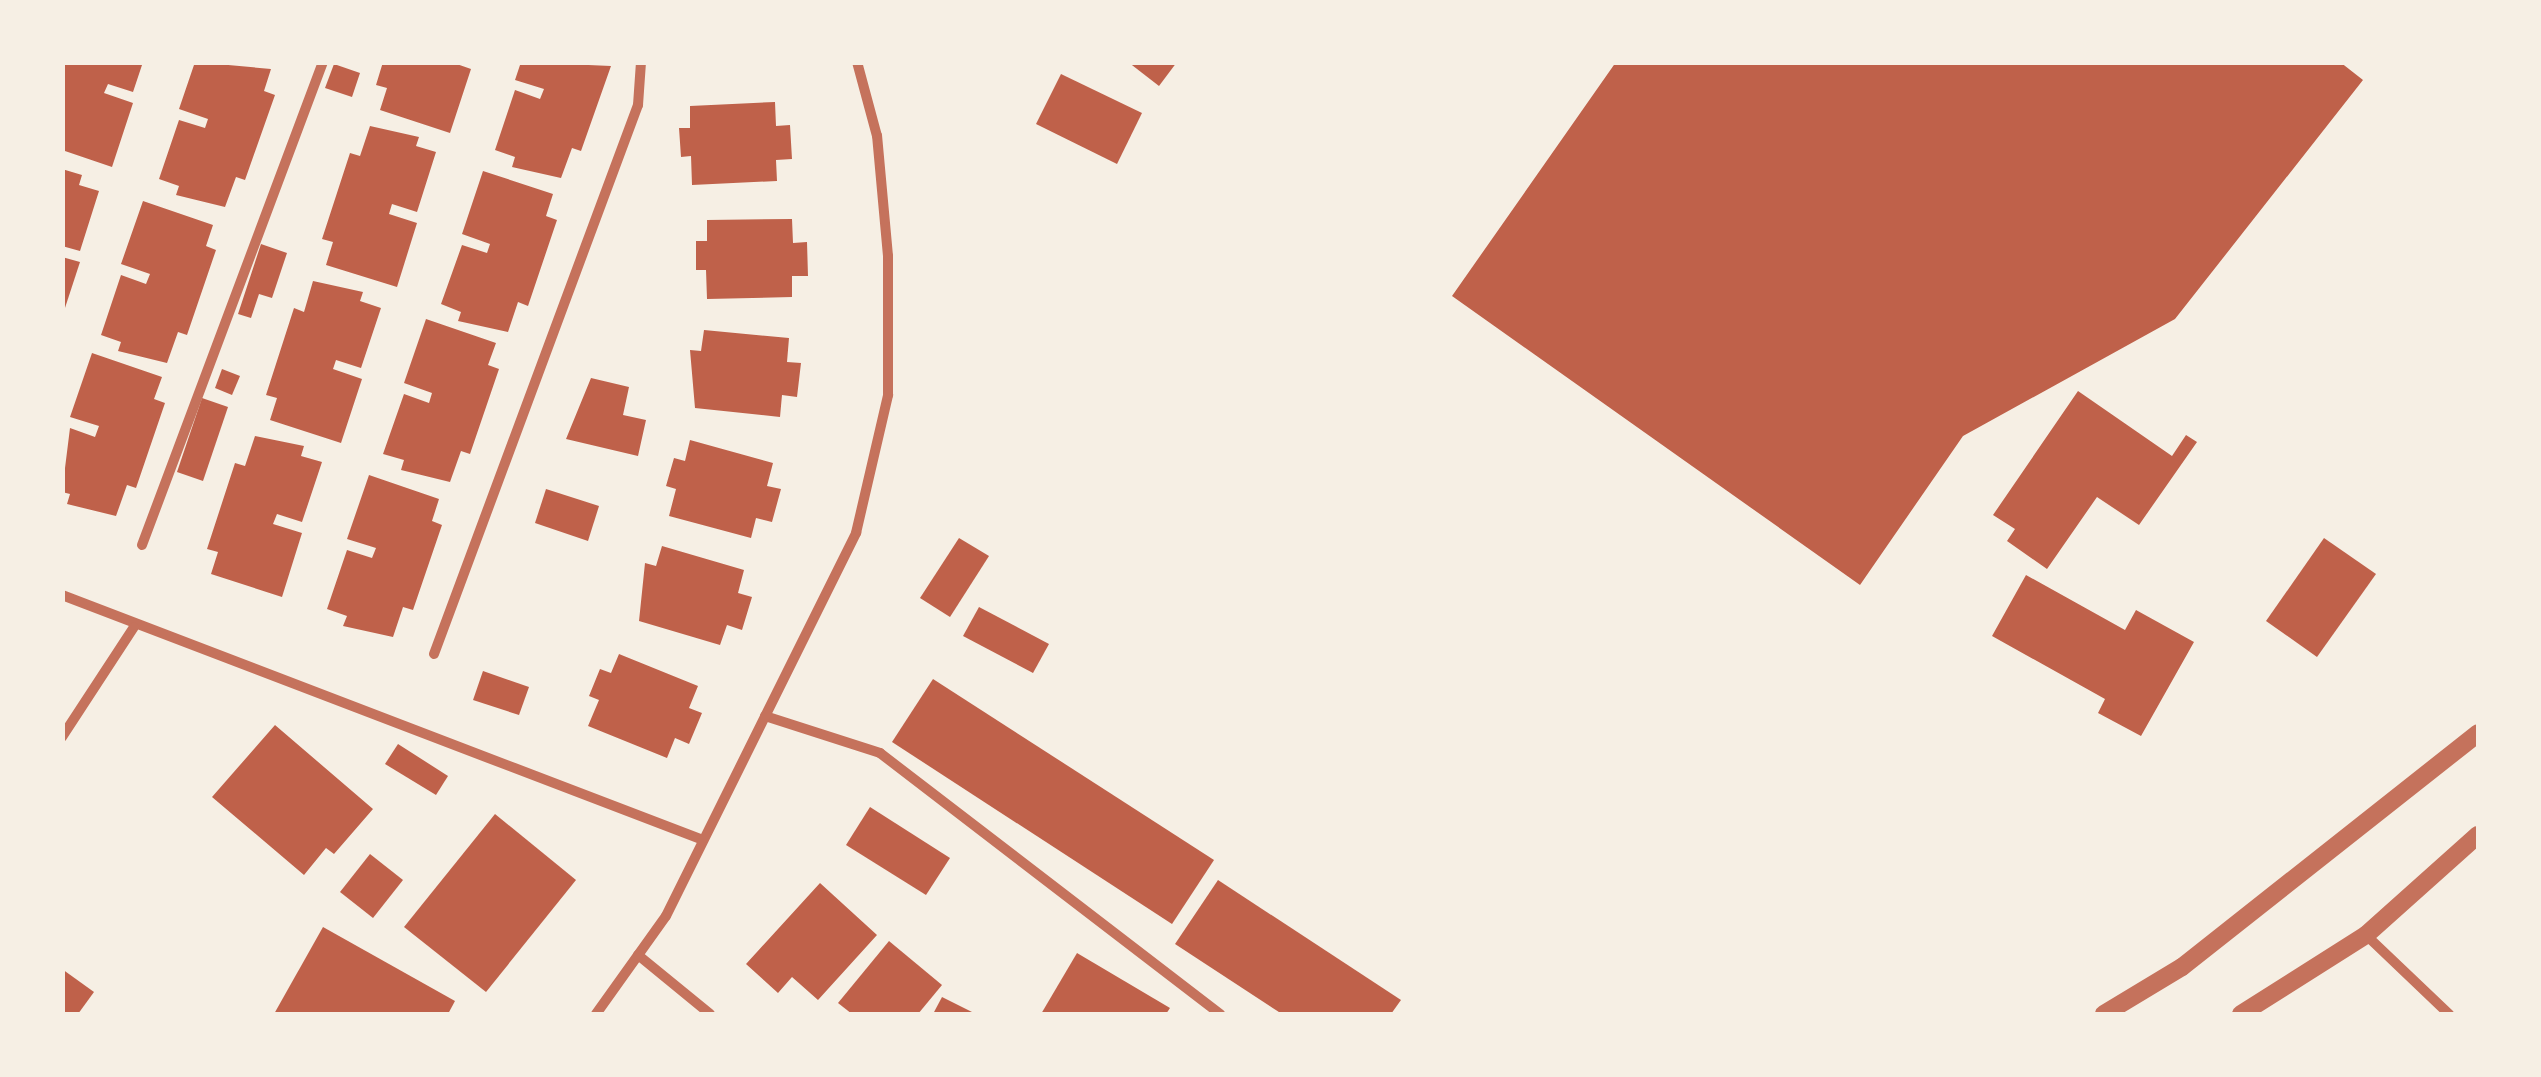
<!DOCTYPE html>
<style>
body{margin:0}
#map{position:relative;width:2541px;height:1077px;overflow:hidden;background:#f6efe4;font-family:Spectral,serif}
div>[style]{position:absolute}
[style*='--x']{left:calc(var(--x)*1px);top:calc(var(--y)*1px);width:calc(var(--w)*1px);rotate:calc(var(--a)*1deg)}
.building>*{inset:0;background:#bf614a}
.minor>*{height:10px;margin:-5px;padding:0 5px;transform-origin:5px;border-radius:5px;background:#c5725c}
.tertiary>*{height:18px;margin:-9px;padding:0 9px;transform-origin:9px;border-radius:9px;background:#c5725c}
span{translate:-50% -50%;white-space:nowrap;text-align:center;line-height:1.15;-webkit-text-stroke:10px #f6efe4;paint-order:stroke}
.frame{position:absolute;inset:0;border:65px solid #f6efe4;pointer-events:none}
</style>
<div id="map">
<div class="building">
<i style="clip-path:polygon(62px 62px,143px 62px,133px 92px,108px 84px,104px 93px,133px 103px,112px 167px,62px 150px)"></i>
<i style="clip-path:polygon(195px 62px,271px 69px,264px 91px,275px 95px,245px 180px,236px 177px,225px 207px,176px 195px,179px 186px,159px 179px,179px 120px,205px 128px,208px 119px,179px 109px)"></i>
<i style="clip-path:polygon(383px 62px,451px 62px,471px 69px,450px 133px,380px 110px,387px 88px,376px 85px)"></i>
<i style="clip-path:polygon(521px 62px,611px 66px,581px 151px,572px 148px,561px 178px,512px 167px,515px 157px,495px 150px,515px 90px,540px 99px,544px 89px,515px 80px)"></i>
<i style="clip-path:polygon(1128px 62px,1177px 62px,1159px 86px)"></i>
<i style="clip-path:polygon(1616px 62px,2340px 62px,2363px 80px,2175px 319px,1963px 436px,1860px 585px,1452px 296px)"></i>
<i style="clip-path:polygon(334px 64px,360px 73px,352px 97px,325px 88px)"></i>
<i style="clip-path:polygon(1061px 74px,1142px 113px,1117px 164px,1036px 124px)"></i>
<i style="clip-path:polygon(775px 102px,776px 126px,790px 125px,792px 159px,776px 160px,777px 181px,692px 185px,691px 156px,681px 157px,679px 128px,690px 128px,690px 106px)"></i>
<i style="clip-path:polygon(370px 126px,419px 137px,416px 146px,436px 152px,417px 212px,392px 204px,389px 214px,417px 223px,397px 287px,326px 265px,333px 242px,322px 239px,350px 153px,360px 156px)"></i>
<i style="clip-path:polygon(62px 169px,82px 175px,79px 185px,99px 191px,80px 251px,62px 246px)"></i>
<i style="clip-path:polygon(483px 171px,553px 194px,546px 216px,557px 220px,528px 306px,518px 302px,508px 332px,458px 321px,461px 312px,441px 304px,462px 245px,487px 253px,490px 244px,462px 234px)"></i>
<i style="clip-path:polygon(143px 201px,213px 225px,206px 246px,216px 250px,187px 335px,178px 332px,167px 363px,118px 351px,121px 342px,101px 335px,121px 275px,146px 284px,150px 274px,121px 264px)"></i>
<i style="clip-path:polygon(792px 219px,793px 243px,807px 242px,808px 276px,792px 276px,792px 297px,707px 299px,706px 270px,696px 270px,696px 241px,707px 241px,707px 220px)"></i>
<i style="clip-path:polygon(261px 244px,287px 253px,272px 298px,259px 294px,251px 318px,238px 314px)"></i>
<i style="clip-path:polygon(62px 257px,80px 262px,63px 314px,62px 314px)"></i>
<i style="clip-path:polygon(313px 281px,363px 292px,360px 301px,381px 308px,361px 368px,336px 360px,333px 369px,362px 379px,341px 443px,270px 420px,277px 398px,266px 395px,294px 308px,304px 312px)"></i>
<i style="clip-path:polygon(426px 319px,496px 343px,488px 365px,499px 369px,470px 454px,461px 451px,450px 482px,401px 470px,404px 460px,383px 454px,404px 394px,429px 403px,432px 393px,404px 383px)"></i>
<i style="clip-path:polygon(704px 330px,789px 338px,787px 362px,801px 363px,797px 397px,782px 395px,780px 417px,695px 408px,690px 350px,701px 351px)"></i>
<i style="clip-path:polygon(92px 353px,162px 377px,154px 399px,165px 403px,136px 488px,127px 485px,116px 516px,67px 504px,70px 494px,62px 492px,70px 428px,95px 437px,99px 426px,70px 417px)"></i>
<i style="clip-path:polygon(222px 369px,240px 376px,232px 395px,215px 388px)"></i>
<i style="clip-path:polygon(591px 378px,629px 387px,623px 415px,646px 420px,638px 456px,566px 439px)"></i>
<i style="clip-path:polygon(2078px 391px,2172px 456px,2186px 435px,2197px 442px,2139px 525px,2097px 497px,2047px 569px,2007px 541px,2015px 529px,1993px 515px)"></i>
<i style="clip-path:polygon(202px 398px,228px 407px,203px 481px,177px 472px)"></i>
<i style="clip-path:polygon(255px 436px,304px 446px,301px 456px,322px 462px,302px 522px,277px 514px,273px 524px,302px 533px,282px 597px,211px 574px,218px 552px,207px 549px,235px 463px,245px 466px)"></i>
<i style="clip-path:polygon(690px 440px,773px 463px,767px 486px,781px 489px,772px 522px,756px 518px,751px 538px,669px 516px,676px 489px,666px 486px,674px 458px,685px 461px)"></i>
<i style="clip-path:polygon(369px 475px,439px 499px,432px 521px,442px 525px,413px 610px,403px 607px,393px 637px,343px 626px,347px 616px,327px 609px,347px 550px,372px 558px,376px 548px,347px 539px)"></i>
<i style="clip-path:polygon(546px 489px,599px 506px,588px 541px,535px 523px)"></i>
<i style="clip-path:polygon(959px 538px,989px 556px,950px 617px,920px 598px)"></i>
<i style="clip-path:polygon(2324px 538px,2376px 574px,2317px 657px,2266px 621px)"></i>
<i style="clip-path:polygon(662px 546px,744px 570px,738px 593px,752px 597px,742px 630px,727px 625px,720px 645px,639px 621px,645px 563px,656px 566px)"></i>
<i style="clip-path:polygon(2026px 575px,2125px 630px,2136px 610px,2194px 642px,2141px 736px,2098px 713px,2105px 699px,1992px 636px)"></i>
<i style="clip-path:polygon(979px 607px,1049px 644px,1033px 673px,963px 636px)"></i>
<i style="clip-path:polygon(619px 654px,698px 686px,689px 708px,702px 713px,689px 744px,675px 738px,667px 758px,588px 726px,599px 700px,589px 696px,600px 669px,611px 673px)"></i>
<i style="clip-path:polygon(483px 671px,529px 687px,519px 715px,473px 700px)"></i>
<i style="clip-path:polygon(933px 679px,1214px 860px,1172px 924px,892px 742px)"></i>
<i style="clip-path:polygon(275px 725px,373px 809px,334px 854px,326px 848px,304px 875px,212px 797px)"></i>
<i style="clip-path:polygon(398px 744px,448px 776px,436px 795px,385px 764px)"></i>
<i style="clip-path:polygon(870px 807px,950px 858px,926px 895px,846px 845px)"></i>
<i style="clip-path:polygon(495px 814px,576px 880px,486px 992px,404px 927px)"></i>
<i style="clip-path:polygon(370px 854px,403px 880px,373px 918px,340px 892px)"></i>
<i style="clip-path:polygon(1218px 880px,1401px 1000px,1391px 1014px,1282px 1014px,1175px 944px)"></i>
<i style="clip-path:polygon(820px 883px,877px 935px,818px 1000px,792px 977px,778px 993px,746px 964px)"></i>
<i style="clip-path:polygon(323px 927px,455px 1001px,448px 1014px,274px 1014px)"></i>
<i style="clip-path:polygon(889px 941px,942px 985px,918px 1014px,852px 1014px,838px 1003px)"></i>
<i style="clip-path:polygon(1077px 953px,1170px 1008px,1166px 1014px,1041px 1014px)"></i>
<i style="clip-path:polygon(62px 969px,94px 992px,78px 1014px,62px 1014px)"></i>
<i style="clip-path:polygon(942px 997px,976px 1014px,933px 1014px)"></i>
</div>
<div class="minor">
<i style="--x:142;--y:545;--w:516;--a:-69.46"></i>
<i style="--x:62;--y:595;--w:686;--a:20.92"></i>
<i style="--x:434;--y:654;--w:586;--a:-69.62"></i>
<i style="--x:638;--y:105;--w:43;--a:-86"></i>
<i style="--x:765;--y:716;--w:121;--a:17.8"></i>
<i style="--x:880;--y:753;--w:429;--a:37.5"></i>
<i style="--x:62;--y:737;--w:131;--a:-56.8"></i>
<i style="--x:2366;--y:935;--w:115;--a:43.6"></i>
<i style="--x:638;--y:955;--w:93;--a:39.3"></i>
<i style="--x:596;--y:1014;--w:120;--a:-54.5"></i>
<i style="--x:666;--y:916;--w:428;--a:-63.6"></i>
<i style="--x:856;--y:533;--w:142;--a:-76.9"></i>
<i style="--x:888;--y:395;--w:139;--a:-90"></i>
<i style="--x:888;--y:256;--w:121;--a:-95.2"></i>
<i style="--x:877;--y:136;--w:77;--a:-105.1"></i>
</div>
<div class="tertiary">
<i style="--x:2104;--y:1014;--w:91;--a:-31.1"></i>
<i style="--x:2182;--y:967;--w:377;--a:-38.3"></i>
<i style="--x:2241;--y:1014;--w:148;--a:-32.3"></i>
<i style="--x:2366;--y:935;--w:150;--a:-41.8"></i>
</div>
<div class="frame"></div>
</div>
